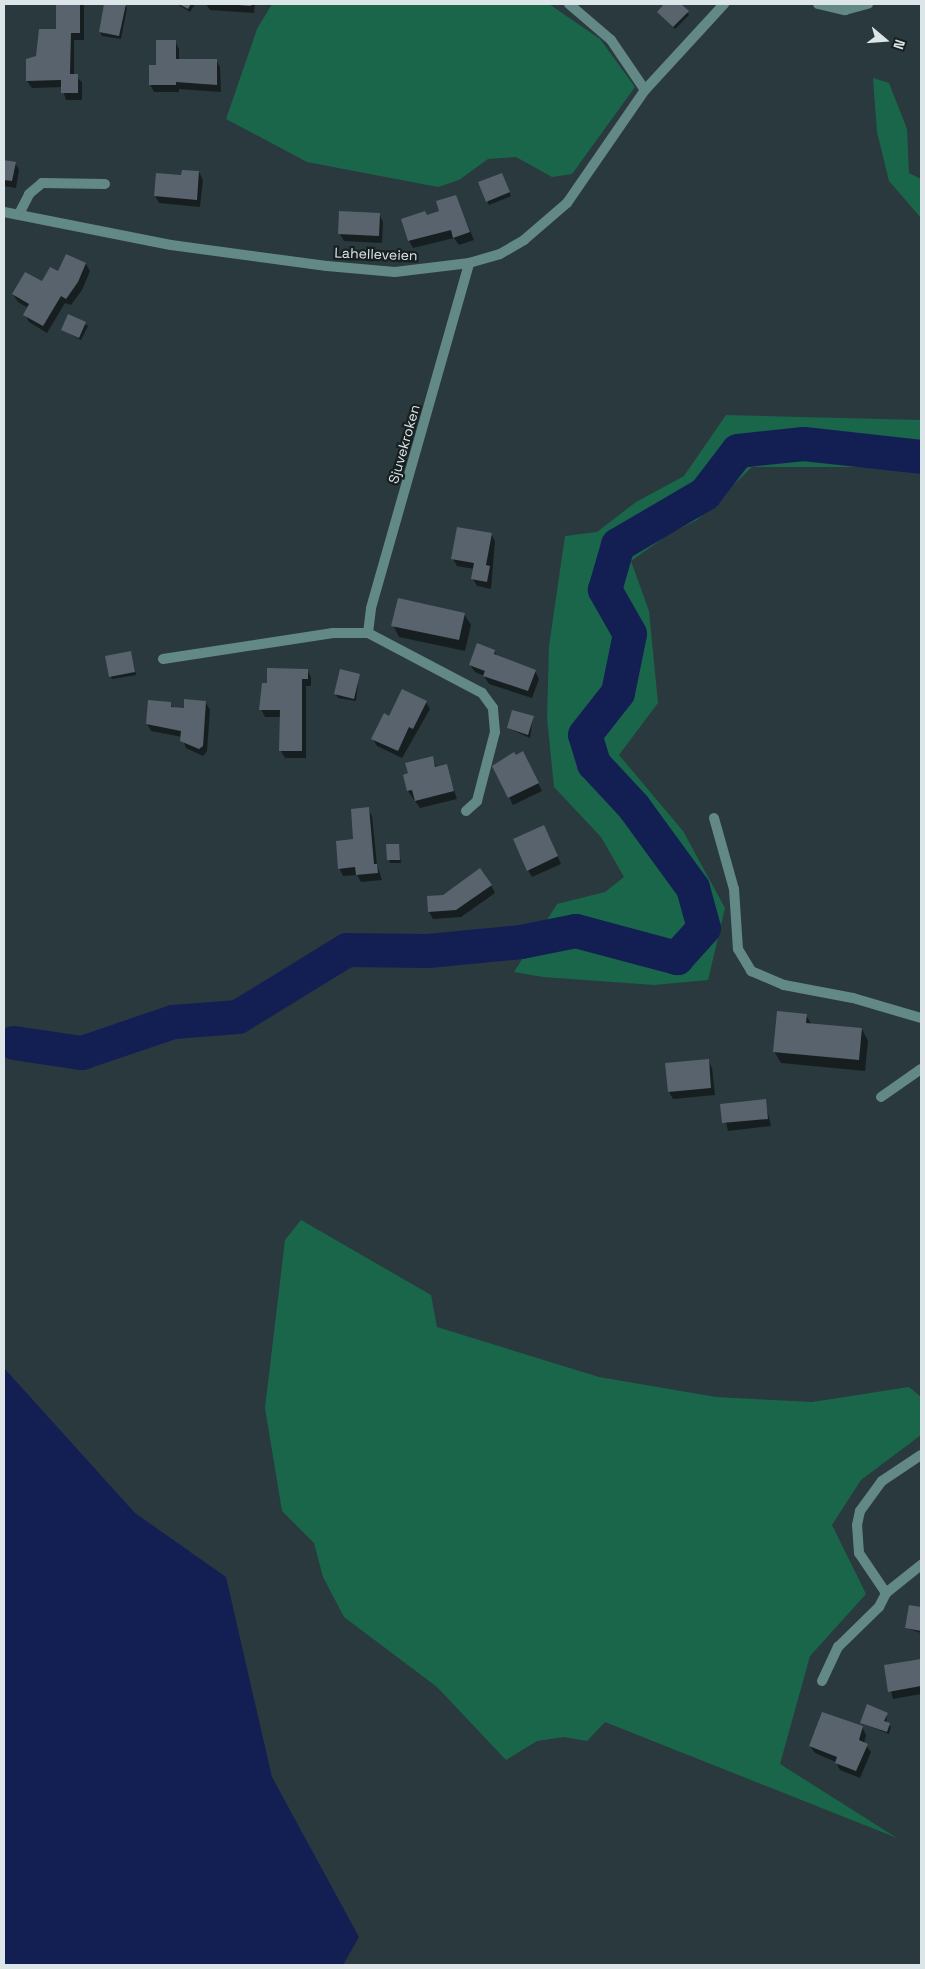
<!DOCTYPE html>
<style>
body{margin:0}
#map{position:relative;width:925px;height:1969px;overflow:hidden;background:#2a393d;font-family:"Space Grotesk",sans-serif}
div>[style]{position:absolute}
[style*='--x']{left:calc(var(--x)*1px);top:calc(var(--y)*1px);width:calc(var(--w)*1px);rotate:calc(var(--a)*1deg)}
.green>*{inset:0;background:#1a664a}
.water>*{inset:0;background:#131f53}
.shadow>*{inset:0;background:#0007}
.river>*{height:34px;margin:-17px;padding:0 17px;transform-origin:17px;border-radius:17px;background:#131f53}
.building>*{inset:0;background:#58636d}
.service>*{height:10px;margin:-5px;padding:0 5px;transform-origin:5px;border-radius:5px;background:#638986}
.minor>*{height:10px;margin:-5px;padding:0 5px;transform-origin:5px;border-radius:5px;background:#638986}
.tertiary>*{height:10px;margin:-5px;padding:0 5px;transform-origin:5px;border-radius:5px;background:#638986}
span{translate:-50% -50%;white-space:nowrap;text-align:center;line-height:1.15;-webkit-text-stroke:4.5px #181f21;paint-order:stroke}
.street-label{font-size:14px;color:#dce5e7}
.frame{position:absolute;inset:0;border:5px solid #dce5e7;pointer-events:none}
.north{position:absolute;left:860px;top:15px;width:50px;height:50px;-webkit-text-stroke:4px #181f21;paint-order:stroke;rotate:108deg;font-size:14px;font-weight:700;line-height:20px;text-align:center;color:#dce5e7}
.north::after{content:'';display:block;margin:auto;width:18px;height:22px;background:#dce5e7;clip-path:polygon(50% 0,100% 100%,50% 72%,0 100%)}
</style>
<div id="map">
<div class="green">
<i style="clip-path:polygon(272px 4px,549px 4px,600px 39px,635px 87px,572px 174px,552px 177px,516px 157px,488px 159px,459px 180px,438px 187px,307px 162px,226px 119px,257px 29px)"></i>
<i style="clip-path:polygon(873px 78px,889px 83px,907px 129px,909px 173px,921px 179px,921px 218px,889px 181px,877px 132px)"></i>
<i style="clip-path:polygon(726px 415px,921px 420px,921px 467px,752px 467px,697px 520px,669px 534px,631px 561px,649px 611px,658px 703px,619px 755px,683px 831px,725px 908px,708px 980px,654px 985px,543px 977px,514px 972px,557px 904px,605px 892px,624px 877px,601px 837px,554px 787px,547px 718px,549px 646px,565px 536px,597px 532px,636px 502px,684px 476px)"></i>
<i style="clip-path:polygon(301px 1220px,431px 1295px,437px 1327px,599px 1377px,716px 1397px,812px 1402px,909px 1387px,921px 1397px,921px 1435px,861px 1480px,832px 1525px,866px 1594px,810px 1656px,780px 1764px,897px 1838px,605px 1722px,587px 1741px,564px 1737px,537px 1741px,506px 1760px,437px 1687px,344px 1617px,323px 1577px,314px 1543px,282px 1511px,265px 1408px,285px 1240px)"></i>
</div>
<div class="water">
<i style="clip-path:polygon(4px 1041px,14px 1043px,15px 1054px,4px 1055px)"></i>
<i style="clip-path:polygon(4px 1368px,135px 1513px,226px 1577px,272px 1777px,359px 1937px,343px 1965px,4px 1965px)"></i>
</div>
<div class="shadow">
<i style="clip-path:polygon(57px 4px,84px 5px,84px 40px,74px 40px,74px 75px,82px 82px,82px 100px,66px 100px,62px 87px,32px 88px,27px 81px,37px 57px,57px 31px)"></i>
<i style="clip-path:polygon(106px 4px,125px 5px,127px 8px,121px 39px,102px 36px,100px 32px)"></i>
<i style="clip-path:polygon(177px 4px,195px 4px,190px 12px)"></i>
<i style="clip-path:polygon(206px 4px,255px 4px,254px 13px,210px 10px)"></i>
<i style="clip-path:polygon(666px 4px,679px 4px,689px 15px,675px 29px,658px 12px)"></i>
<i style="clip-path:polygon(175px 41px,179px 49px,179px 60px,216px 60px,220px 67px,221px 92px,179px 89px,179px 92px,154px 92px,150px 84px)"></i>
<i style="clip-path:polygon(4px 160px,15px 163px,19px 170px,16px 188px,4px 186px)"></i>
<i style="clip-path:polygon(199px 172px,203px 180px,200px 207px,159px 203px,155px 196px,182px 176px)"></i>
<i style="clip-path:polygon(503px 177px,511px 196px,489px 205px,487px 201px)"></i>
<i style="clip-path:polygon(459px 204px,474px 240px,459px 245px,454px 238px,413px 248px,409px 241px,427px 216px)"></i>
<i style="clip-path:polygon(379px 214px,383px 222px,382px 243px,344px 241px,340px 234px)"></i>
<i style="clip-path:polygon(86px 264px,90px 271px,82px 290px,71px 305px,65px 303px,47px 333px,29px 322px,25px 315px,28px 308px,18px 302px,13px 294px)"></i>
<i style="clip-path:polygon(69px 316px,88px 326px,81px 340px,63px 330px)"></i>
<i style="clip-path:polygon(491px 534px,495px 541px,491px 589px,477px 586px,473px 579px,474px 569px,457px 566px,453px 559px)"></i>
<i style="clip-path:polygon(464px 614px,471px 625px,465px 651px,399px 637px,393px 625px)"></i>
<i style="clip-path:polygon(494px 651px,498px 657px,535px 671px,539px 679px,532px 698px,489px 684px,484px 676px,475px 672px,470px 665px)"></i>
<i style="clip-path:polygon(131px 653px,136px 675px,112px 679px,110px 676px)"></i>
<i style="clip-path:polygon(307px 670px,311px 677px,311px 686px,306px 686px,306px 758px,285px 758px,281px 751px,281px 717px,265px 717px,261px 709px)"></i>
<i style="clip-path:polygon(359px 675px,356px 701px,338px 698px,336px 694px)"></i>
<i style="clip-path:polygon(426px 702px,430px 709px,402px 758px,377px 746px,373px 739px,389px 717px)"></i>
<i style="clip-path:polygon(206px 703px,210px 710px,207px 751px,203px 756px,186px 748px,182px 737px,151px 731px,147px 724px,170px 704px,173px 708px,186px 709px)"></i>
<i style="clip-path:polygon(533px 717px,530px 738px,508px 728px)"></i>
<i style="clip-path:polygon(516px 756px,527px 760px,542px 791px,513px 805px,494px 766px)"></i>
<i style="clip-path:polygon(432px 758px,437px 768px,446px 765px,457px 799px,420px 808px,408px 791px,404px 776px)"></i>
<i style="clip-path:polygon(368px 809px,372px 816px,377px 865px,382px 880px,361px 882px,357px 875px,343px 876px,339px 868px)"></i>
<i style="clip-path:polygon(548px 834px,561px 864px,532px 877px,528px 870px)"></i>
<i style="clip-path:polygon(398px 845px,401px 863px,390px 863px,387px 846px)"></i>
<i style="clip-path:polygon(491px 885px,495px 893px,461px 917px,433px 919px,429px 912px,444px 896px)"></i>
<i style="clip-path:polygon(806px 1015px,812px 1025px,862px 1029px,868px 1041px,865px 1071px,781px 1063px,774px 1051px)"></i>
<i style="clip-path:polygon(708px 1060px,712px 1068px,715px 1095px,673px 1099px,669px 1092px)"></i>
<i style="clip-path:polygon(765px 1101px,771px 1126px,728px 1131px,722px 1105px)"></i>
<i style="clip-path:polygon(910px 1607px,921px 1609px,921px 1633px,906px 1628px)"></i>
<i style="clip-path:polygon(921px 1660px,921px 1694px,893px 1699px,885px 1666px)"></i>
<i style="clip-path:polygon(887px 1714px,886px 1723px,891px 1727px,889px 1734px,861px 1723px)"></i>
<i style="clip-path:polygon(862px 1727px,866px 1735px,864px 1743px,871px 1752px,860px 1778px,840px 1770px,836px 1762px,815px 1753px,810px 1746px)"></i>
</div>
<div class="river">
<i style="--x:14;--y:1043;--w:69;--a:8.4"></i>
<i style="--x:82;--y:1053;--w:96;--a:-18.8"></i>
<i style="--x:173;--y:1022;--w:65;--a:-4.4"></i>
<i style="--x:238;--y:1017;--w:128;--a:-31.6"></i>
<i style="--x:347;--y:950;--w:81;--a:0.7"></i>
<i style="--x:428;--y:951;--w:93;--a:-5.5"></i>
<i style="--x:521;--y:942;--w:56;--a:-11.3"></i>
<i style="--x:576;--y:931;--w:105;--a:15"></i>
<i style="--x:677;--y:958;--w:40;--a:-48"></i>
<i style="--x:704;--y:928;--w:41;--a:-105.4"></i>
<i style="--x:693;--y:888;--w:100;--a:-126.1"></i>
<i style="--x:634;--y:807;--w:59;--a:-132.9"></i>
<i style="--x:594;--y:764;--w:30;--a:-107"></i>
<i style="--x:585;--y:735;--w:53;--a:-51.8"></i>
<i style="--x:618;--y:693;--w:60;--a:-78.5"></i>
<i style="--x:630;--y:634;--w:51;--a:-119.6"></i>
<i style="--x:605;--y:590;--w:47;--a:-73.9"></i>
<i style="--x:618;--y:545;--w:101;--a:-30.4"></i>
<i style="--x:705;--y:494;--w:54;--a:-52.5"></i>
<i style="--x:738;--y:451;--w:66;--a:-6.1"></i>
<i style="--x:804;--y:444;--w:118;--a:6.3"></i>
</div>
<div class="building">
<i style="clip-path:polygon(56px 4px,80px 4px,80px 33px,71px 33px,70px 74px,78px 74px,78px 93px,61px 93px,61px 80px,26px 81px,26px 59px,36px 56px,39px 29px,56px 29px)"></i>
<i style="clip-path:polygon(104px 4px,126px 4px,119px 36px,99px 32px)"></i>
<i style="clip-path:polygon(179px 4px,191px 4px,188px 9px)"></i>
<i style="clip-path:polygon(238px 4px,251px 4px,251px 6px,238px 5px)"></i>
<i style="clip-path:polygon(664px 4px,681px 4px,689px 11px,673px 27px,657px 12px)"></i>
<i style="clip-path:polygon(156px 40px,176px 40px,176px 59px,217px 59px,217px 85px,176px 82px,176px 85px,149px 85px,149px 65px,156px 65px)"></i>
<i style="clip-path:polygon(4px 160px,16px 162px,12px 181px,4px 180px)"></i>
<i style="clip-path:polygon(182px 170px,199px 171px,197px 200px,154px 196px,156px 173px,181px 175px)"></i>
<i style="clip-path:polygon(502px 173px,510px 192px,486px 202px,478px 182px)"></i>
<i style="clip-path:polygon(456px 195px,470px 232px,453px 238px,451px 230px,408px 241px,401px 219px,425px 211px,427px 215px,439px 211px,436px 201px)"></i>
<i style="clip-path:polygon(339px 211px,380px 213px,379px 236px,338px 234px)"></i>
<i style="clip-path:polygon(66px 254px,86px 263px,78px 282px,66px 299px,61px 296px,43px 326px,23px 315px,29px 304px,12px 294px,25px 272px,42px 281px,50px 267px,58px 271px)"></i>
<i style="clip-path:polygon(68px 314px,86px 322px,79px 338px,61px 330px)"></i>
<i style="clip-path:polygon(457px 527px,492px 533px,486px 565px,490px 566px,487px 582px,471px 579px,474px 563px,451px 559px)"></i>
<i style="clip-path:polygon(398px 598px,465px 613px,459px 640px,391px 626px)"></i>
<i style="clip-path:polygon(477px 643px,495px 650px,494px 654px,536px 670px,528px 691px,483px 676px,485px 671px,469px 665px)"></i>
<i style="clip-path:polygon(131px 651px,135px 672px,109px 677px,105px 656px)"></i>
<i style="clip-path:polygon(267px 668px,308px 669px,308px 679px,302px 679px,302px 751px,279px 751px,280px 710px,259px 710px,262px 683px,267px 683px)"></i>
<i style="clip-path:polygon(340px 669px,360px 674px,354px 699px,334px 694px)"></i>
<i style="clip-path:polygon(402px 689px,427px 701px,413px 729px,409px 727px,398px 751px,371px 739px,384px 713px,389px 716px)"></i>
<i style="clip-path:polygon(184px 699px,206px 701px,203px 746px,199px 749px,180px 741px,181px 731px,146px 724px,148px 700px,171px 702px,171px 707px,184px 708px)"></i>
<i style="clip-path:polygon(512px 710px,534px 716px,528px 735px,507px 728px)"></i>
<i style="clip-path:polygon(523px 751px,539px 783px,508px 798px,492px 766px,514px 752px,516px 755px)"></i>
<i style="clip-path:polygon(433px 756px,435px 767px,447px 764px,454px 791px,415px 801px,412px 790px,407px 791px,403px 775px,408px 773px,405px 763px)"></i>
<i style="clip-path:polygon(369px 807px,374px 864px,377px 864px,378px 873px,356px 875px,355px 867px,338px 869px,336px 841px,353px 839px,351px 809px)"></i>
<i style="clip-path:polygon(544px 825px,558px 856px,527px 871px,513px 839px)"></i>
<i style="clip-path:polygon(386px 844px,399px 844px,400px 860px,387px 860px)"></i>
<i style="clip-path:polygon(480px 868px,492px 885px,456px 910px,428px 912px,427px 896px,443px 895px)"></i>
<i style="clip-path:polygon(777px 1011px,807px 1014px,806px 1023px,862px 1028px,859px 1060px,773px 1052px)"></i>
<i style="clip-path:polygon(709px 1059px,711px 1088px,668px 1092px,665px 1063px)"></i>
<i style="clip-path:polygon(766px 1099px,768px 1119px,722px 1123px,720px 1104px)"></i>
<i style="clip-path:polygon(909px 1605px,921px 1607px,921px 1631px,905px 1628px)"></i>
<i style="clip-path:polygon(921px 1659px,921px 1686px,888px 1692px,884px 1665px)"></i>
<i style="clip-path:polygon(867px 1704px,888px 1713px,884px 1721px,890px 1723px,887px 1732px,860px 1723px)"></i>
<i style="clip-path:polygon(822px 1712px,863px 1726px,859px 1740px,868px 1744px,856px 1771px,835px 1763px,837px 1757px,809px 1746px)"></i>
</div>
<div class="service">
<i style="--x:569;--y:4;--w:55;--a:40.6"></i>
<i style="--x:611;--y:40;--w:60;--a:55.8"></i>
<i style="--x:818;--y:4;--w:28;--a:13"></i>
<i style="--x:845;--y:10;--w:24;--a:-15"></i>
<i style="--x:19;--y:214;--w:22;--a:-63"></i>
<i style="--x:29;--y:194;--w:17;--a:-40"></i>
<i style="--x:42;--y:183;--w:63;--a:0.9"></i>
<i style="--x:163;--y:659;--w:172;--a:-8.7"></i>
<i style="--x:333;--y:633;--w:35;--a:0"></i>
<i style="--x:714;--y:818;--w:74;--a:74.3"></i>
<i style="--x:734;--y:889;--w:60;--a:86.2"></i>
<i style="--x:738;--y:949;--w:26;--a:59"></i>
<i style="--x:751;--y:971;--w:36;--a:23"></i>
<i style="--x:784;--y:985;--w:70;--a:10.7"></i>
<i style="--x:853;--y:998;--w:71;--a:16.4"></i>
<i style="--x:822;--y:1681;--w:38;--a:-65"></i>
<i style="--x:838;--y:1647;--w:57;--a:-44.3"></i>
<i style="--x:879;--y:1607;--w:16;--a:-63"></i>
<i style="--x:886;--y:1593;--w:48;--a:-124"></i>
<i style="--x:859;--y:1553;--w:28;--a:-94"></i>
<i style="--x:857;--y:1525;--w:14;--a:-78"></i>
<i style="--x:860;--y:1511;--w:37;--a:-54"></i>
<i style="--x:882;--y:1481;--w:47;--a:-33.7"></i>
</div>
<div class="minor">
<i style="--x:466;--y:811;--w:15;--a:-42"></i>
<i style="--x:477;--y:801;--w:71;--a:-75.4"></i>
<i style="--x:495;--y:732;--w:24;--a:-95"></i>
<i style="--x:493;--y:708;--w:19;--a:-126"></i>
<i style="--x:482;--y:693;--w:129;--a:-152.2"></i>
<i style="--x:368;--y:633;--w:25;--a:-83"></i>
<i style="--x:371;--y:608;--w:359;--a:-74.1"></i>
<i style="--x:881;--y:1097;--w:49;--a:-35"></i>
<i style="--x:886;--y:1593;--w:45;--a:-38.7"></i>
</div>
<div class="tertiary">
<i style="--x:4;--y:212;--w:170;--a:11.2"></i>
<i style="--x:171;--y:245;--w:157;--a:7.7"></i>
<i style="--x:327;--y:266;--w:68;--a:5"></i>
<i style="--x:395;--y:272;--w:75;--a:-6.9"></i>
<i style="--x:469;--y:263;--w:32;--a:-16"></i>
<i style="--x:500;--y:254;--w:28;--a:-30"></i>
<i style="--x:524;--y:240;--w:57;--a:-40.7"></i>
<i style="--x:567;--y:203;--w:137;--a:-55.4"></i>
<i style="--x:645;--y:90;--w:117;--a:-47.4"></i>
</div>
<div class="street-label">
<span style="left:376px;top:254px;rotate:2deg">Lahelleveien</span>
<span style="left:404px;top:444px;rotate:-74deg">Sjuvekroken</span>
</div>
<div class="frame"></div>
<div class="north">N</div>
</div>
